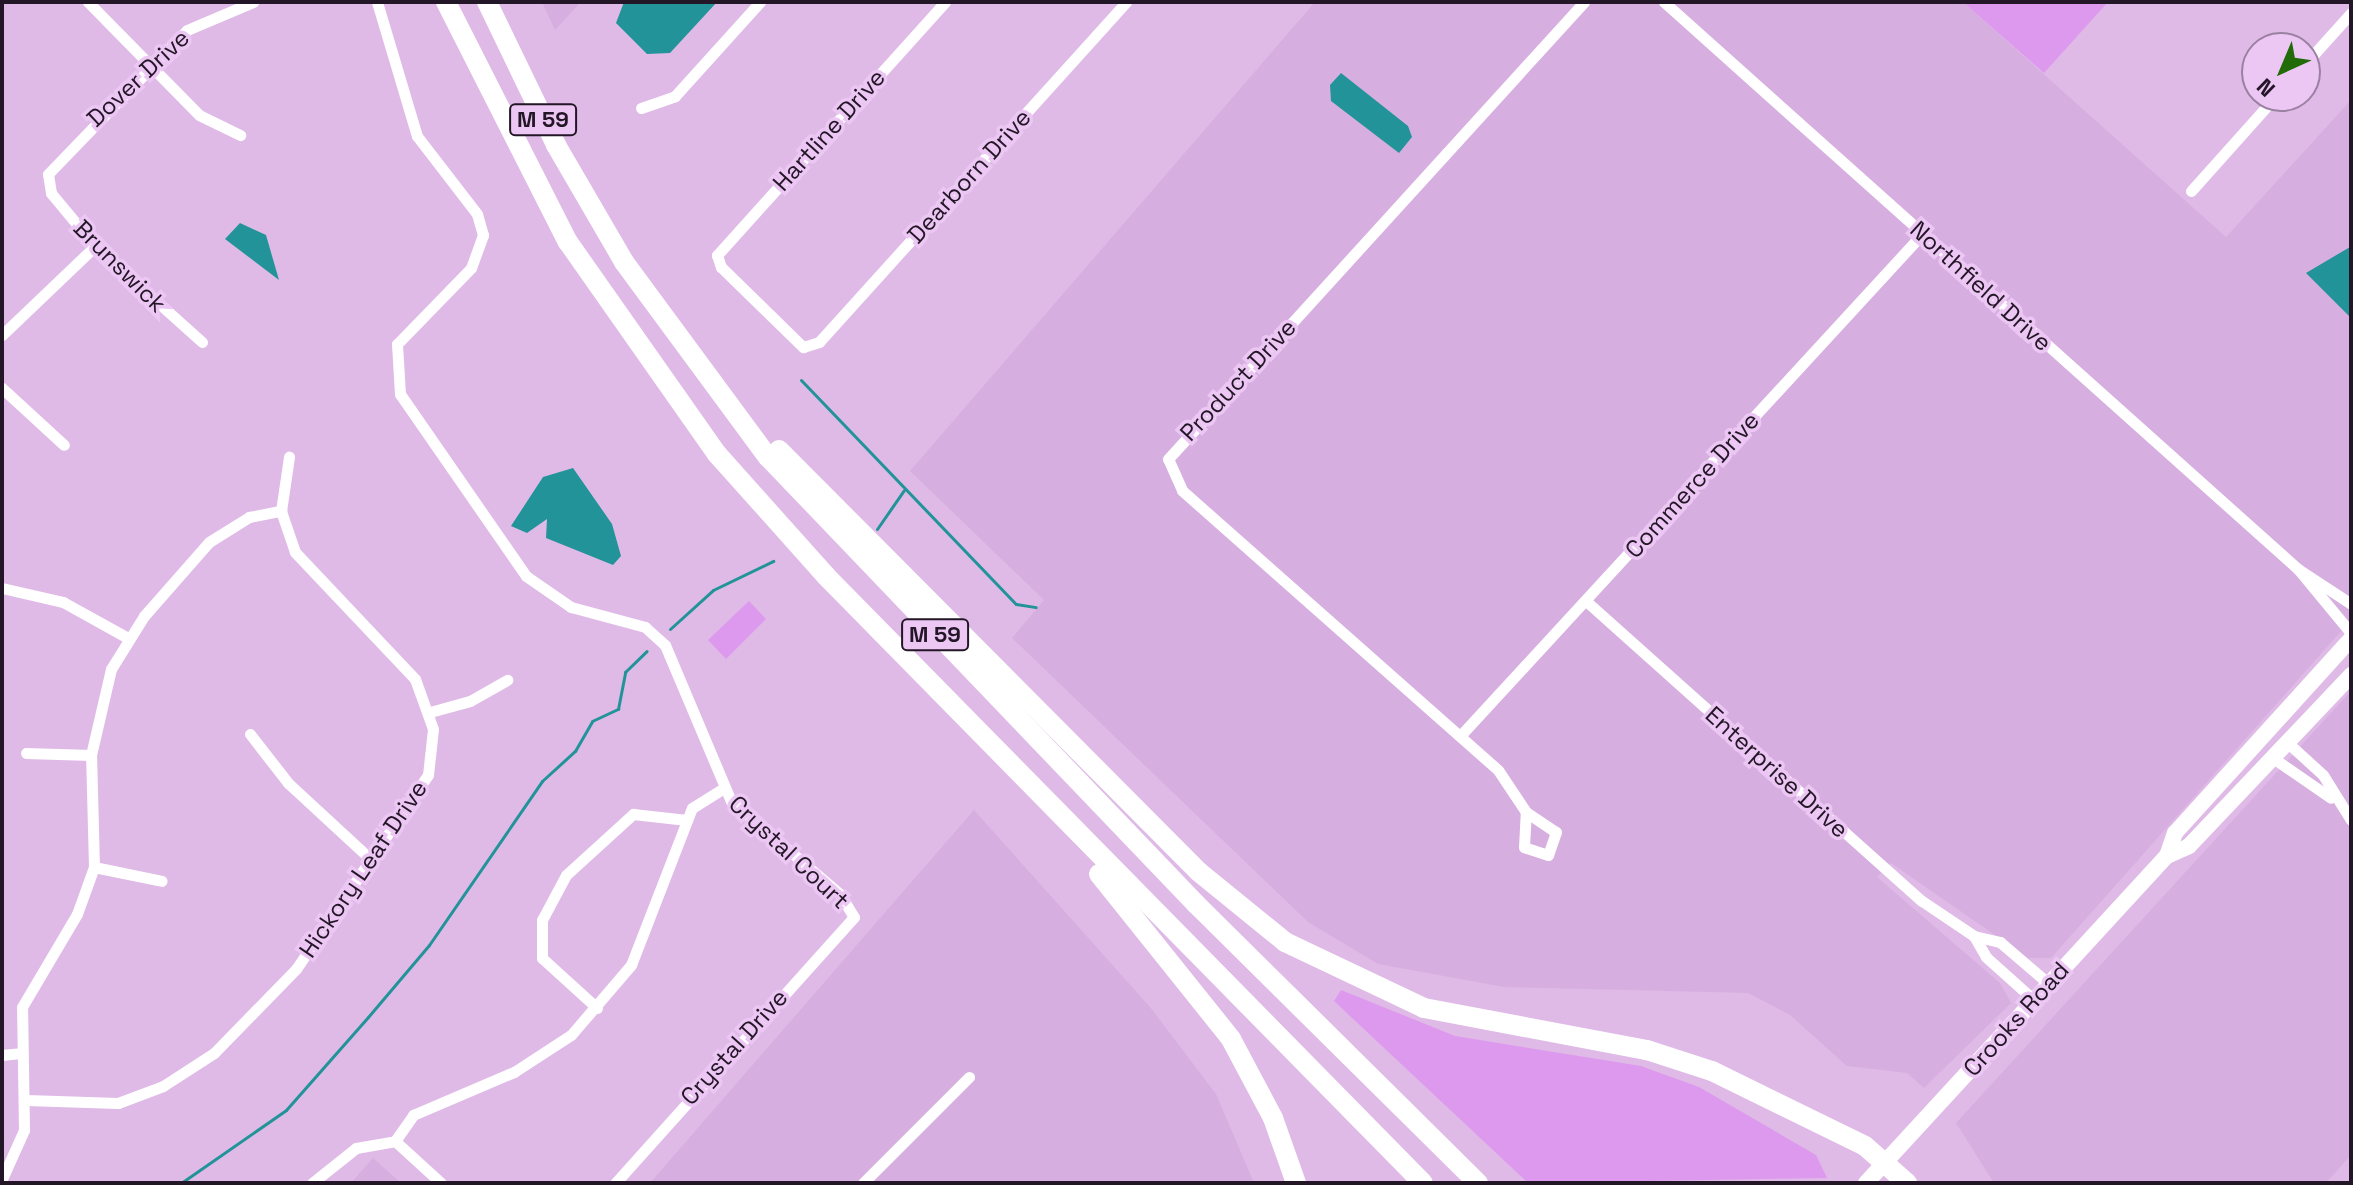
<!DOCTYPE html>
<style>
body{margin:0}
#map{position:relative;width:2353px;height:1185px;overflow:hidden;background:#dfbae7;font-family:"Space Grotesk",sans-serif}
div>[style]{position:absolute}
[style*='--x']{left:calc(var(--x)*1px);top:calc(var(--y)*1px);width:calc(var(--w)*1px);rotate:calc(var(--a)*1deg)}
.built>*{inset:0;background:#d7aee0}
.green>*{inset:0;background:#dd99ed}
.water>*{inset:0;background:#229398}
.stream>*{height:3px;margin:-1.5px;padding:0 1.5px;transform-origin:1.5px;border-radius:1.5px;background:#229398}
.minor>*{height:11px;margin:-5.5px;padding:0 5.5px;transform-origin:5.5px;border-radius:5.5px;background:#fff}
.secondary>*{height:16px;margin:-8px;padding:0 8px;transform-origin:8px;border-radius:8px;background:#fff}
.motorway>*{height:20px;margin:-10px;padding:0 10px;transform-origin:10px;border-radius:10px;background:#fff}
span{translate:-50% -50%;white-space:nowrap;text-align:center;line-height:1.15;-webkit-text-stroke:7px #ecc7f4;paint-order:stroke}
.shield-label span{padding:2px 6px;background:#ecc7f4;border:2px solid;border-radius:6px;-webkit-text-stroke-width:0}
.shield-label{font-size:22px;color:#231626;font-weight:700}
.street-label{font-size:24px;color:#231626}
.frame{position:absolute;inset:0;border:4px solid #231626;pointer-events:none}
.north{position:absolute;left:2241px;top:32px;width:80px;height:80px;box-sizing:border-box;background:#ecc7f4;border:2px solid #9c80a2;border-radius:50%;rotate:224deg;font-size:22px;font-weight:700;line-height:32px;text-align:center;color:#231626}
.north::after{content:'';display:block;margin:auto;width:28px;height:36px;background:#216b09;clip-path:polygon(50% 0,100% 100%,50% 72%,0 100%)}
</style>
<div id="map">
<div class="built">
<i style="clip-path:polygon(542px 2px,581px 2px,555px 30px)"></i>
<i style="clip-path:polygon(1315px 2px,1963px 2px,2226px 237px,2351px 100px,2351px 620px,2051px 958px,2028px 958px,1891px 863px,1877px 877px,2000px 983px,2011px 1003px,1924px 1088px,1907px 1073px,1847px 1066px,1790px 1015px,1748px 993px,1504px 987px,1378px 964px,1308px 922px,1012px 638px,1044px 600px,910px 471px)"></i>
<i style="clip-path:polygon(2351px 691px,2351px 1155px,2326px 1183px,1994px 1183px,1956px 1123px)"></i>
<i style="clip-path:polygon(974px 810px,1150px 1007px,1216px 1094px,1254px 1183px,650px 1183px)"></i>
<i style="clip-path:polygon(373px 1158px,401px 1183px,351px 1183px)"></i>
</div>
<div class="green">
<i style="clip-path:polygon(1963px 2px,2108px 2px,2044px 73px)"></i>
<i style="clip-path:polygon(749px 601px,766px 619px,726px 659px,708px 640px)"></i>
<i style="clip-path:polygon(1341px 990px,1455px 1036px,1641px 1066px,1699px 1087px,1816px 1155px,1827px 1178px,1528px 1183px,1334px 1001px)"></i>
</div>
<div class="water">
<i style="clip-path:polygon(624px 2px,717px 2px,670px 53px,647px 54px,616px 23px)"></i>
<i style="clip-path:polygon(1341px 73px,1408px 126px,1412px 137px,1399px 153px,1331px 101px,1330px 85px)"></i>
<i style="clip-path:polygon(240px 223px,266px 235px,279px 280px,225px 239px)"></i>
<i style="clip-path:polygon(2350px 247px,2351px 316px,2349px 316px,2306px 273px)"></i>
<i style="clip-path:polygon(573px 468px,612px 524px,621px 556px,613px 565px,546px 538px,547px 519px,527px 533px,511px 526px,543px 477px)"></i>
</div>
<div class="stream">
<i style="--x:801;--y:380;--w:310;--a:46.2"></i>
<i style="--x:1016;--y:604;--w:20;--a:9"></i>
<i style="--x:877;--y:529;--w:47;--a:-55.3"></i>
<i style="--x:670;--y:629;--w:58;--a:-42.2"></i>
<i style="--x:713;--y:590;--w:67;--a:-25.8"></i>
<i style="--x:181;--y:1183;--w:128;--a:-34.8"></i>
<i style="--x:286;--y:1110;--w:124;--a:-48.6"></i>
<i style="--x:368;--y:1017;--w:94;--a:-49.7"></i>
<i style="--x:429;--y:945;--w:199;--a:-55.4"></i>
<i style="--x:542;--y:781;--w:45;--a:-42.3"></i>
<i style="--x:575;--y:751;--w:34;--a:-60"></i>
<i style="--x:592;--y:721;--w:29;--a:-25"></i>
<i style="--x:618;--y:709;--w:38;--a:-79"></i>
<i style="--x:625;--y:672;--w:30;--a:-44"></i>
</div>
<div class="minor">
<i style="--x:88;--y:2;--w:158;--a:45.5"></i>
<i style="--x:199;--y:115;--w:46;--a:26"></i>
<i style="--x:377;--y:2;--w:140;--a:73.4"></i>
<i style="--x:417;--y:136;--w:98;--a:52.4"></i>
<i style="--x:477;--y:214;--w:22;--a:74"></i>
<i style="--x:483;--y:235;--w:35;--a:110"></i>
<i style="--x:471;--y:268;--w:106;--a:134.2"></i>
<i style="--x:397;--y:344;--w:50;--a:86.6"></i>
<i style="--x:400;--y:394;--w:221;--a:55.3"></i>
<i style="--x:526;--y:576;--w:55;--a:34.6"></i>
<i style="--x:571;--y:607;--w:77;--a:15.1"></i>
<i style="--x:645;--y:627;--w:27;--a:42"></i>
<i style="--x:665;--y:645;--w:169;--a:67.1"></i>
<i style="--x:731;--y:801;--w:143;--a:40.5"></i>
<i style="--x:840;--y:894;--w:27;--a:59"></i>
<i style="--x:854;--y:917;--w:358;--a:131.9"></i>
<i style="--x:945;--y:2;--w:341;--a:132"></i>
<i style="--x:717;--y:255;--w:13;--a:72"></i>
<i style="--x:721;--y:267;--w:115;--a:44.3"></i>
<i style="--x:803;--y:347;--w:17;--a:-17"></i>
<i style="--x:819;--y:342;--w:458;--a:-47.9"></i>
<i style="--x:1664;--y:2;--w:851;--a:41.81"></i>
<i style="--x:2298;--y:569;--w:64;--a:33.4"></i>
<i style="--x:2305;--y:64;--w:69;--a:-48"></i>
<i style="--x:641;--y:108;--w:36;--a:-19"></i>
<i style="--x:675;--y:96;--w:127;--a:-47.9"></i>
<i style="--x:2191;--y:191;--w:127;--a:-48.2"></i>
<i style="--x:2;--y:335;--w:129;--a:-43.7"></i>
<i style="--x:202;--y:342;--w:144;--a:-138.1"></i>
<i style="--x:95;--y:246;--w:69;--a:-129.7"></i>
<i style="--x:51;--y:193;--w:19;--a:-99"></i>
<i style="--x:48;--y:174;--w:200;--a:-46"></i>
<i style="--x:187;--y:30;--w:72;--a:-23"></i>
<i style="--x:2;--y:388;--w:84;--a:42.6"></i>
<i style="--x:2298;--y:569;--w:83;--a:50.4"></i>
<i style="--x:2;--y:588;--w:63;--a:12.9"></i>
<i style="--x:63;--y:602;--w:74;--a:29"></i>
<i style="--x:1586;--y:601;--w:450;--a:41.8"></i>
<i style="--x:1922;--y:901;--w:63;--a:33.9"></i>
<i style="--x:1974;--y:936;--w:27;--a:13"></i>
<i style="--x:2000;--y:942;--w:65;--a:40.6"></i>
<i style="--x:430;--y:712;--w:41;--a:-15.4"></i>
<i style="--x:470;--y:701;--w:43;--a:-29.6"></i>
<i style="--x:250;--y:734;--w:62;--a:52.2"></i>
<i style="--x:288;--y:783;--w:108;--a:42.7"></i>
<i style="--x:1460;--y:736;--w:684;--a:-47.37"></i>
<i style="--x:2288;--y:743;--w:47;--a:42.4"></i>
<i style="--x:2323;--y:775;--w:53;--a:58.1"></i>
<i style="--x:26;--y:753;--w:65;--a:1.8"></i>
<i style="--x:2273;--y:758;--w:70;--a:34.6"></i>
<i style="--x:1526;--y:812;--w:36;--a:34"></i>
<i style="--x:1556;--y:832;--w:24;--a:109"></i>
<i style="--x:1548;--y:855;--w:25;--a:-162"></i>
<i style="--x:1524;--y:847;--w:35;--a:-87"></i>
<i style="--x:1526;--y:812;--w:50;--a:-123.7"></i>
<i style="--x:1498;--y:770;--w:422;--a:-138.5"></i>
<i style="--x:1182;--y:490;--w:34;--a:-114"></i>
<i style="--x:1168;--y:459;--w:618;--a:-47.69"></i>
<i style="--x:94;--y:867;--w:69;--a:11.6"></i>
<i style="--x:1974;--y:936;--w:24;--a:60"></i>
<i style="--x:1986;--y:957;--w:64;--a:41.9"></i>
<i style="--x:597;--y:1008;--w:74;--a:-137.7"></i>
<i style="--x:542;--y:958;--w:38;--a:-90"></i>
<i style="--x:542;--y:920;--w:51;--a:-61.9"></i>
<i style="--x:566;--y:875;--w:91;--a:-42.3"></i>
<i style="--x:633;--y:814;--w:54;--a:6.3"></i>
<i style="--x:2;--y:1055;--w:18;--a:-6"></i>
<i style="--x:26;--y:1100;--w:92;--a:1.9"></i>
<i style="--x:118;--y:1103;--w:48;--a:-20.7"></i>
<i style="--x:163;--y:1086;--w:61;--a:-32.9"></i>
<i style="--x:214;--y:1053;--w:117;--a:-45.7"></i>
<i style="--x:296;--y:969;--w:235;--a:-55.8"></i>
<i style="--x:428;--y:775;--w:46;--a:-83.8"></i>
<i style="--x:433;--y:729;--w:53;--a:-109.8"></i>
<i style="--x:415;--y:679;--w:175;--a:-133.4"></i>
<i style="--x:295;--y:552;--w:43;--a:-108.9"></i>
<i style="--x:281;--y:511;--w:55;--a:-81.6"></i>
<i style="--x:395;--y:1141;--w:62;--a:42.4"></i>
<i style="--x:2;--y:1179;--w:54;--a:-65.8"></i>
<i style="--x:24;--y:1130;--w:123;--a:-90.9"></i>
<i style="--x:22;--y:1007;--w:108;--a:-59.4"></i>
<i style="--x:77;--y:914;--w:50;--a:-70.1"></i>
<i style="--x:94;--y:867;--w:112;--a:-91.5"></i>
<i style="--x:91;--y:755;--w:88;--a:-76.9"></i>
<i style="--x:111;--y:669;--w:62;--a:-58.1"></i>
<i style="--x:144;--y:616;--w:98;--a:-48.7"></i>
<i style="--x:209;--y:542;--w:47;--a:-32"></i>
<i style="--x:249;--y:517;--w:33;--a:-11"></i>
<i style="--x:312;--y:1183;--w:56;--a:-38.5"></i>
<i style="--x:356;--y:1148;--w:40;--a:-10"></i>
<i style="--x:395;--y:1141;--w:32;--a:-55"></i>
<i style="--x:413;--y:1115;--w:110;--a:-23.1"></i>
<i style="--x:514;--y:1072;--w:68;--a:-33"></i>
<i style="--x:571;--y:1035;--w:92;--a:-49.4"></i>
<i style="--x:631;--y:965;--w:168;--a:-68.8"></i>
<i style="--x:692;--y:808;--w:36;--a:-32"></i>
<i style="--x:863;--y:1183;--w:150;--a:-45"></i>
</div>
<div class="secondary">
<i style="--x:2167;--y:856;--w:24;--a:-71"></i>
<i style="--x:2175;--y:833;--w:262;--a:-47.8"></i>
<i style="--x:1866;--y:1183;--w:444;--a:-47.4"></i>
<i style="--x:2167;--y:856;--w:24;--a:-24"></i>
<i style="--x:2189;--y:846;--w:236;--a:-46.5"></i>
</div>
<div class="motorway">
<i style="--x:446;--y:2;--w:269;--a:63.1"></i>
<i style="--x:568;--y:242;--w:259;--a:54.9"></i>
<i style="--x:717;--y:454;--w:164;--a:48.2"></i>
<i style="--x:826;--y:576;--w:851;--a:45.48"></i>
<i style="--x:487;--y:2;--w:159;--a:64.2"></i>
<i style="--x:556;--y:145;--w:135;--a:59.8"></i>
<i style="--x:624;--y:262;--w:242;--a:53.6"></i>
<i style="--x:768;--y:457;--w:619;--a:46.24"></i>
<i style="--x:1196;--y:904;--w:397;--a:44.7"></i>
<i style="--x:779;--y:450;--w:595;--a:45.14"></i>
<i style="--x:1199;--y:872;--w:111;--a:39.1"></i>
<i style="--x:1285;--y:942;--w:154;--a:25.4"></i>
<i style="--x:1424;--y:1008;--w:227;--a:10.7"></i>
<i style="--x:1647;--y:1050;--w:68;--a:17.9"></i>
<i style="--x:1712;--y:1071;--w:170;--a:26.1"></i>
<i style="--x:1865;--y:1146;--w:56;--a:41.4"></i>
<i style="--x:1099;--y:874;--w:211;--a:51.3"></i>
<i style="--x:1231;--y:1039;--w:89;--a:62"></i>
<i style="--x:1273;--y:1118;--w:69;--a:70.5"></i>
</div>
<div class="shield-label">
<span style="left:543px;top:120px">M 59</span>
<span style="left:935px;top:635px">M 59</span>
</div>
<div class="street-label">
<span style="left:138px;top:78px;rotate:-43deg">Dover Drive</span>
<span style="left:829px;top:130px;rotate:-48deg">Hartline Drive</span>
<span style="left:969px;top:176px;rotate:-48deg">Dearborn Drive</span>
<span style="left:120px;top:266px;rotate:45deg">Brunswick</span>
<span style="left:1981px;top:286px;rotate:42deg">Northfield Drive</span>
<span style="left:1238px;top:380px;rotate:-47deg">Product Drive</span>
<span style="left:1692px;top:485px;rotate:-48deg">Commerce Drive</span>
<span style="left:1777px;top:772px;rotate:42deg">Enterprise Drive</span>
<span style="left:789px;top:852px;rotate:43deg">Crystal Court</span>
<span style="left:363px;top:869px;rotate:-56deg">Hickory Leaf Drive</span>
<span style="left:2016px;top:1019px;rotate:-48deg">Crooks Road</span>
<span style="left:734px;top:1047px;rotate:-48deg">Crystal Drive</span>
</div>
<div class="frame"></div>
<div class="north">N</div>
</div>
